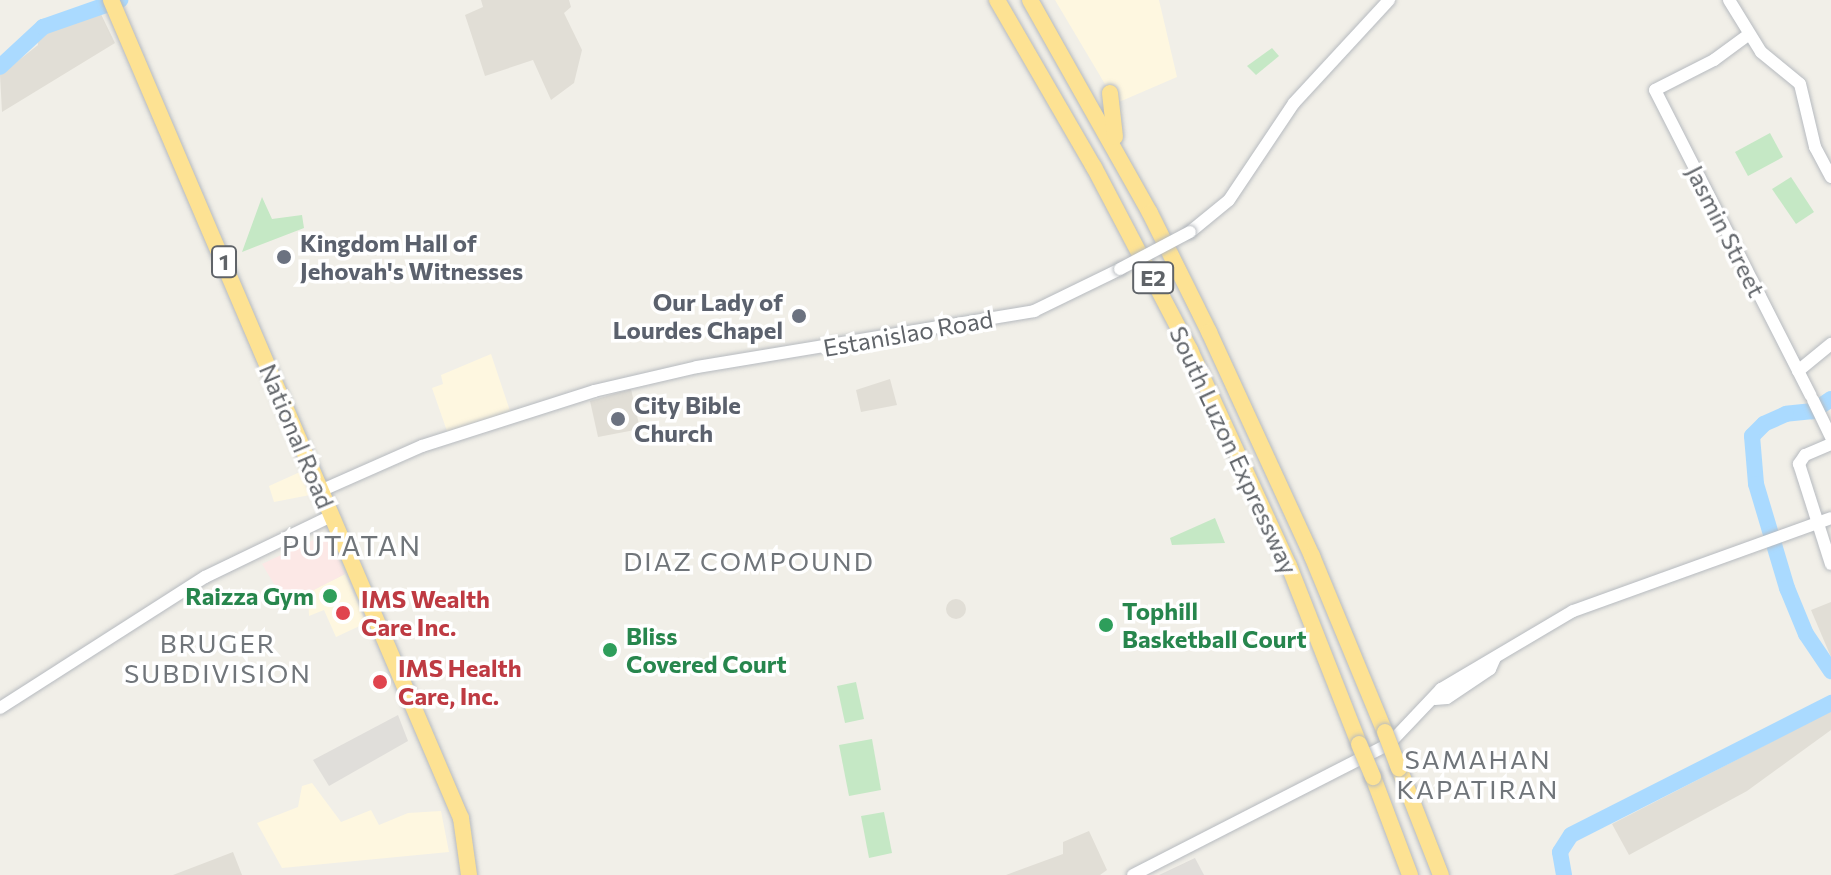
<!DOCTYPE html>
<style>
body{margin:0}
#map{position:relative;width:1831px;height:875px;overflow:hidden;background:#f1efe8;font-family:Commissioner,sans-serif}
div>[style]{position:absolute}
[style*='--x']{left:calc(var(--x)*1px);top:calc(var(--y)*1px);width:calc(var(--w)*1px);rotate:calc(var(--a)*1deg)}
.commercial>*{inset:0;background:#fef7e0}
.industrial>*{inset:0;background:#e0deda}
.education>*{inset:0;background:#e1ded6}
.round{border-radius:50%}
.medical>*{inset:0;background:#fce8e6}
.green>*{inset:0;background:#c5e8c5}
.river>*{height:16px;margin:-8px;padding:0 8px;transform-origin:8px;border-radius:8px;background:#aadaff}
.roads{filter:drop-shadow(0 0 2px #b6babf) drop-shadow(0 0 2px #b6babf)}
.secondary>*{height:12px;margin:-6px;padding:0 6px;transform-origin:6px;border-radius:6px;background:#fff}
.highway>*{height:16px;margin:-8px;padding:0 8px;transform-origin:8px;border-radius:8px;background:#fde293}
.bridges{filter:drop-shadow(0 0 2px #b6babf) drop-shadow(0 0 2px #b6babf)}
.secondary-bridge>*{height:12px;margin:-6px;padding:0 6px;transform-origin:6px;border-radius:6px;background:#fff}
.highway-bridge>*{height:16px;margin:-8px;padding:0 8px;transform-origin:8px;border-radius:8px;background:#fde293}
.dots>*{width:22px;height:22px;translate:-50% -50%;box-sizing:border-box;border:4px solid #fff;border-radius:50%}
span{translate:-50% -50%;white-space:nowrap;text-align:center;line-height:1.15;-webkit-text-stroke:7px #fff;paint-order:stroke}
.shield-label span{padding:2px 6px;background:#fff;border:2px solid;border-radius:6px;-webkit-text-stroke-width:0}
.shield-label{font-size:22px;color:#5f6368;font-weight:700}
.street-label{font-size:24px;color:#5f6368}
.worship-label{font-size:24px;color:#5b616d;font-weight:700}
.left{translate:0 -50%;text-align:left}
.right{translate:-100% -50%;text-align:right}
.leisure-label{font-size:24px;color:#27864d;font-weight:700}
.health-label{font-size:24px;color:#be3a42;font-weight:700}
.neighbourhood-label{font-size:26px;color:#70757a;letter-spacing:2px}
.quarter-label{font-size:28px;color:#70757a;letter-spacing:2px}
</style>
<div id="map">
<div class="commercial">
<i style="clip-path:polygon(1055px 0,1159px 0,1177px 77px,1119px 102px,1124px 116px)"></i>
<i style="clip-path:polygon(491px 354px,511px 414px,448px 434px,432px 388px,443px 384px,441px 375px)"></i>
<i style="clip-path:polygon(300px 472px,310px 495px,274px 502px,269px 486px)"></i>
<i style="clip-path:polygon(345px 574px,366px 623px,336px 637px,324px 610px,309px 616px,308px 593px)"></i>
<i style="clip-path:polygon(312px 783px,341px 822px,371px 810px,379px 825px,408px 813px,441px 811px,449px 852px,282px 868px,257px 823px,298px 807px,302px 786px)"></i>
</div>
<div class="industrial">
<i style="clip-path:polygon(398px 715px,408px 741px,329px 786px,313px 760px)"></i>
<i style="clip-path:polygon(1195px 858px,1204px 875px,1159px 875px)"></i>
</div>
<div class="education">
<i style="clip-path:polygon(481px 0,569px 0,571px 7px,564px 13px,582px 50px,574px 83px,551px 100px,533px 60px,485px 76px,465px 15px,483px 7px)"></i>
<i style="clip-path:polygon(99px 10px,115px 43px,2px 112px,0 75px,38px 45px,37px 37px)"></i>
<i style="clip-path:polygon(890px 379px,897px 405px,861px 412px,856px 390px)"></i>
<i style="clip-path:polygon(631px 389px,640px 429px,598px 437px,590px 401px)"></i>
<i class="round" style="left:946px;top:599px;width:20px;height:20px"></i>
<i style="clip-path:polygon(1831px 602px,1831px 657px,1811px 610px)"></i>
<i style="clip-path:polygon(1831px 711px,1831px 730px,1747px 791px,1629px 855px,1612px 824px)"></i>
<i style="clip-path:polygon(1089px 831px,1107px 870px,1100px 875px,1006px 875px,1063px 854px,1063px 842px)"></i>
<i style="clip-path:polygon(233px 852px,242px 875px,173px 875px)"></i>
</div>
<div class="medical">
<i style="clip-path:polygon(328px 533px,345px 574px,286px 604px,262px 564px)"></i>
</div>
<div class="green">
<i style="clip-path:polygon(1272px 48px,1279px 56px,1256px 75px,1247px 66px)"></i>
<i style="clip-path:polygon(1770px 133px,1783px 157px,1748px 176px,1735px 152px)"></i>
<i style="clip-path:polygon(1791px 177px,1814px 212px,1796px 224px,1772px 189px)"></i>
<i style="clip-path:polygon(262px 197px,272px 219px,302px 215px,304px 228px,242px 252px)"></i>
<i style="clip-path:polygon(1215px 518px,1225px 543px,1172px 545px,1170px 538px)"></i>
<i style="clip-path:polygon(856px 682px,864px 719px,845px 723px,837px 686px)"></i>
<i style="clip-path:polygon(872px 739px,881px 790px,849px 796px,839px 745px)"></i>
<i style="clip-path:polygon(884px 812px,892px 853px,869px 858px,861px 816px)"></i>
</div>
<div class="river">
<i style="--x:0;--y:67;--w:59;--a:-42.9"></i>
<i style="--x:43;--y:27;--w:82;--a:-19.3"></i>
<i style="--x:1831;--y:399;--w:22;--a:146"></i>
<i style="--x:1813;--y:411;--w:27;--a:174"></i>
<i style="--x:1786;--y:414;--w:24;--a:156"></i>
<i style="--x:1764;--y:424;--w:17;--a:135"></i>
<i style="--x:1752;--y:436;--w:48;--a:85.2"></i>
<i style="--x:1756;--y:484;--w:109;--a:73.4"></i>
<i style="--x:1787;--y:588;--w:50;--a:67.6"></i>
<i style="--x:1806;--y:634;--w:45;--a:56"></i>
<i style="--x:1564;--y:875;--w:23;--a:-100"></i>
<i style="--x:1560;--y:852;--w:20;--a:-57"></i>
<i style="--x:1571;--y:835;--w:292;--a:-26.9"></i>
</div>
<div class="roads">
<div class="secondary">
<i style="--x:1729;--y:0;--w:61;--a:58.4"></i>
<i style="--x:1761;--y:52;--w:50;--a:39.4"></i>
<i style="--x:1800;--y:84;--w:65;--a:76.6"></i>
<i style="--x:1815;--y:147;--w:34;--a:62"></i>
<i style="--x:1748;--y:35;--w:42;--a:143.7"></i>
<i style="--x:1714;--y:60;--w:66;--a:153"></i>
<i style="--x:1655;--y:90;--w:343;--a:63"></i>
<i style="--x:1190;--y:232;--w:50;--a:-39.4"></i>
<i style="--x:1229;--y:200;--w:117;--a:-56.2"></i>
<i style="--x:1294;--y:103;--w:140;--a:-47.3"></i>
<i style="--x:1798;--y:371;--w:43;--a:-39.3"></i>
<i style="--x:1813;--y:400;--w:41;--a:64.1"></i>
<i style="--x:1831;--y:444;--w:28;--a:157"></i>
<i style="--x:1805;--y:455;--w:11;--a:124"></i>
<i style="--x:1799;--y:464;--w:105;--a:72.3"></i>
<i style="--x:320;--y:491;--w:111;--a:-23.8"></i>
<i style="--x:422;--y:446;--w:181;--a:-17.7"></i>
<i style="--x:594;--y:391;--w:106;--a:-13.1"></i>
<i style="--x:697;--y:367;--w:342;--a:-9.4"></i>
<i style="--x:1034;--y:311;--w:96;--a:-26"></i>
<i style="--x:1435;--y:699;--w:12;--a:-5"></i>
<i style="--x:1447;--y:698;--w:52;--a:-34"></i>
<i style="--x:1490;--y:669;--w:12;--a:-66"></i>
<i style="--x:0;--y:708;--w:243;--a:-32.6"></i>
<i style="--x:205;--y:577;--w:140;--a:-25.8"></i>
<i style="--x:1133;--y:875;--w:288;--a:-27.1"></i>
<i style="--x:1389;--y:744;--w:76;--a:-46.6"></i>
<i style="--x:1441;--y:689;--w:153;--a:-30.6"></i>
<i style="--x:1573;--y:611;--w:274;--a:-19.8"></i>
</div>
<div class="highway">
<i style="--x:111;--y:0;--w:890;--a:66.84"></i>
<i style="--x:461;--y:818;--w:58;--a:82"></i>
<i style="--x:997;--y:0;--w:193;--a:59.9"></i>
<i style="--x:1094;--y:167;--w:207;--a:62.3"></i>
<i style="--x:1190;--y:350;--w:238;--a:65.4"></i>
<i style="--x:1289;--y:566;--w:191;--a:68.5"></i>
<i style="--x:1030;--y:0;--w:244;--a:60.6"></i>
<i style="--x:1150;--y:213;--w:133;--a:63.6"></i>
<i style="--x:1209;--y:332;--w:247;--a:65.3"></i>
<i style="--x:1312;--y:556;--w:191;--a:67.5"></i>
<i style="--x:1110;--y:93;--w:44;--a:83.5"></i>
<i style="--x:1399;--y:768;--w:115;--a:68.6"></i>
<i style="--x:1373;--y:777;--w:105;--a:69.3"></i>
</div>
</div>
<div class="bridges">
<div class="secondary-bridge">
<i style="--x:1120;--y:269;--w:79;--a:-27.9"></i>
</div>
<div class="highway-bridge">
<i style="--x:1385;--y:732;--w:39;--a:69"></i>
<i style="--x:1359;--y:744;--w:36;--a:67"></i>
</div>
</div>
<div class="dots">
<i style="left:284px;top:257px;background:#6b7280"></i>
<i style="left:799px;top:316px;background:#6b7280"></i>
<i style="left:618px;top:419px;background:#6b7280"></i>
<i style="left:330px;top:596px;background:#2e9e5b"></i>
<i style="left:343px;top:613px;background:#e0444e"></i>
<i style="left:1106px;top:625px;background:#2e9e5b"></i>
<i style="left:610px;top:650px;background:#2e9e5b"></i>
<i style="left:380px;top:682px;background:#e0444e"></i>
</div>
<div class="shield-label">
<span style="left:224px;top:262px">1</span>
<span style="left:1153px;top:278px">E2</span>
</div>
<div class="street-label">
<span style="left:1726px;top:231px;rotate:63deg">Jasmin Street</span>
<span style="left:908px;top:333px;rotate:-10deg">Estanislao Road</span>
<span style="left:297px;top:436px;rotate:67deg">National Road</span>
<span style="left:1234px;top:450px;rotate:65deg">South Luzon Expressway</span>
</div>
<div class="worship-label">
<span class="left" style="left:300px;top:257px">Kingdom Hall of<br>Jehovah's Witnesses</span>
<span class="right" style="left:783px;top:316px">Our Lady of<br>Lourdes Chapel</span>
<span class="left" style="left:634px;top:419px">City Bible<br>Church</span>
</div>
<div class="leisure-label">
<span class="right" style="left:314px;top:596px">Raizza Gym</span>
<span class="left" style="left:1122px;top:625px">Tophill<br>Basketball Court</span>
<span class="left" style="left:626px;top:650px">Bliss<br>Covered Court</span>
</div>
<div class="health-label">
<span class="left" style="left:361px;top:613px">IMS Wealth<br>Care Inc.</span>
<span class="left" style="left:398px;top:682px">IMS Health<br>Care, Inc.</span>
</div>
<div class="neighbourhood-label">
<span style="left:749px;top:561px">DIAZ COMPOUND</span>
<span style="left:218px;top:658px">BRUGER<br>SUBDIVISION</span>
<span style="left:1478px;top:774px">SAMAHAN<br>KAPATIRAN</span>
</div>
<div class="quarter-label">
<span style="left:352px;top:545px">PUTATAN</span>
</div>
</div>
